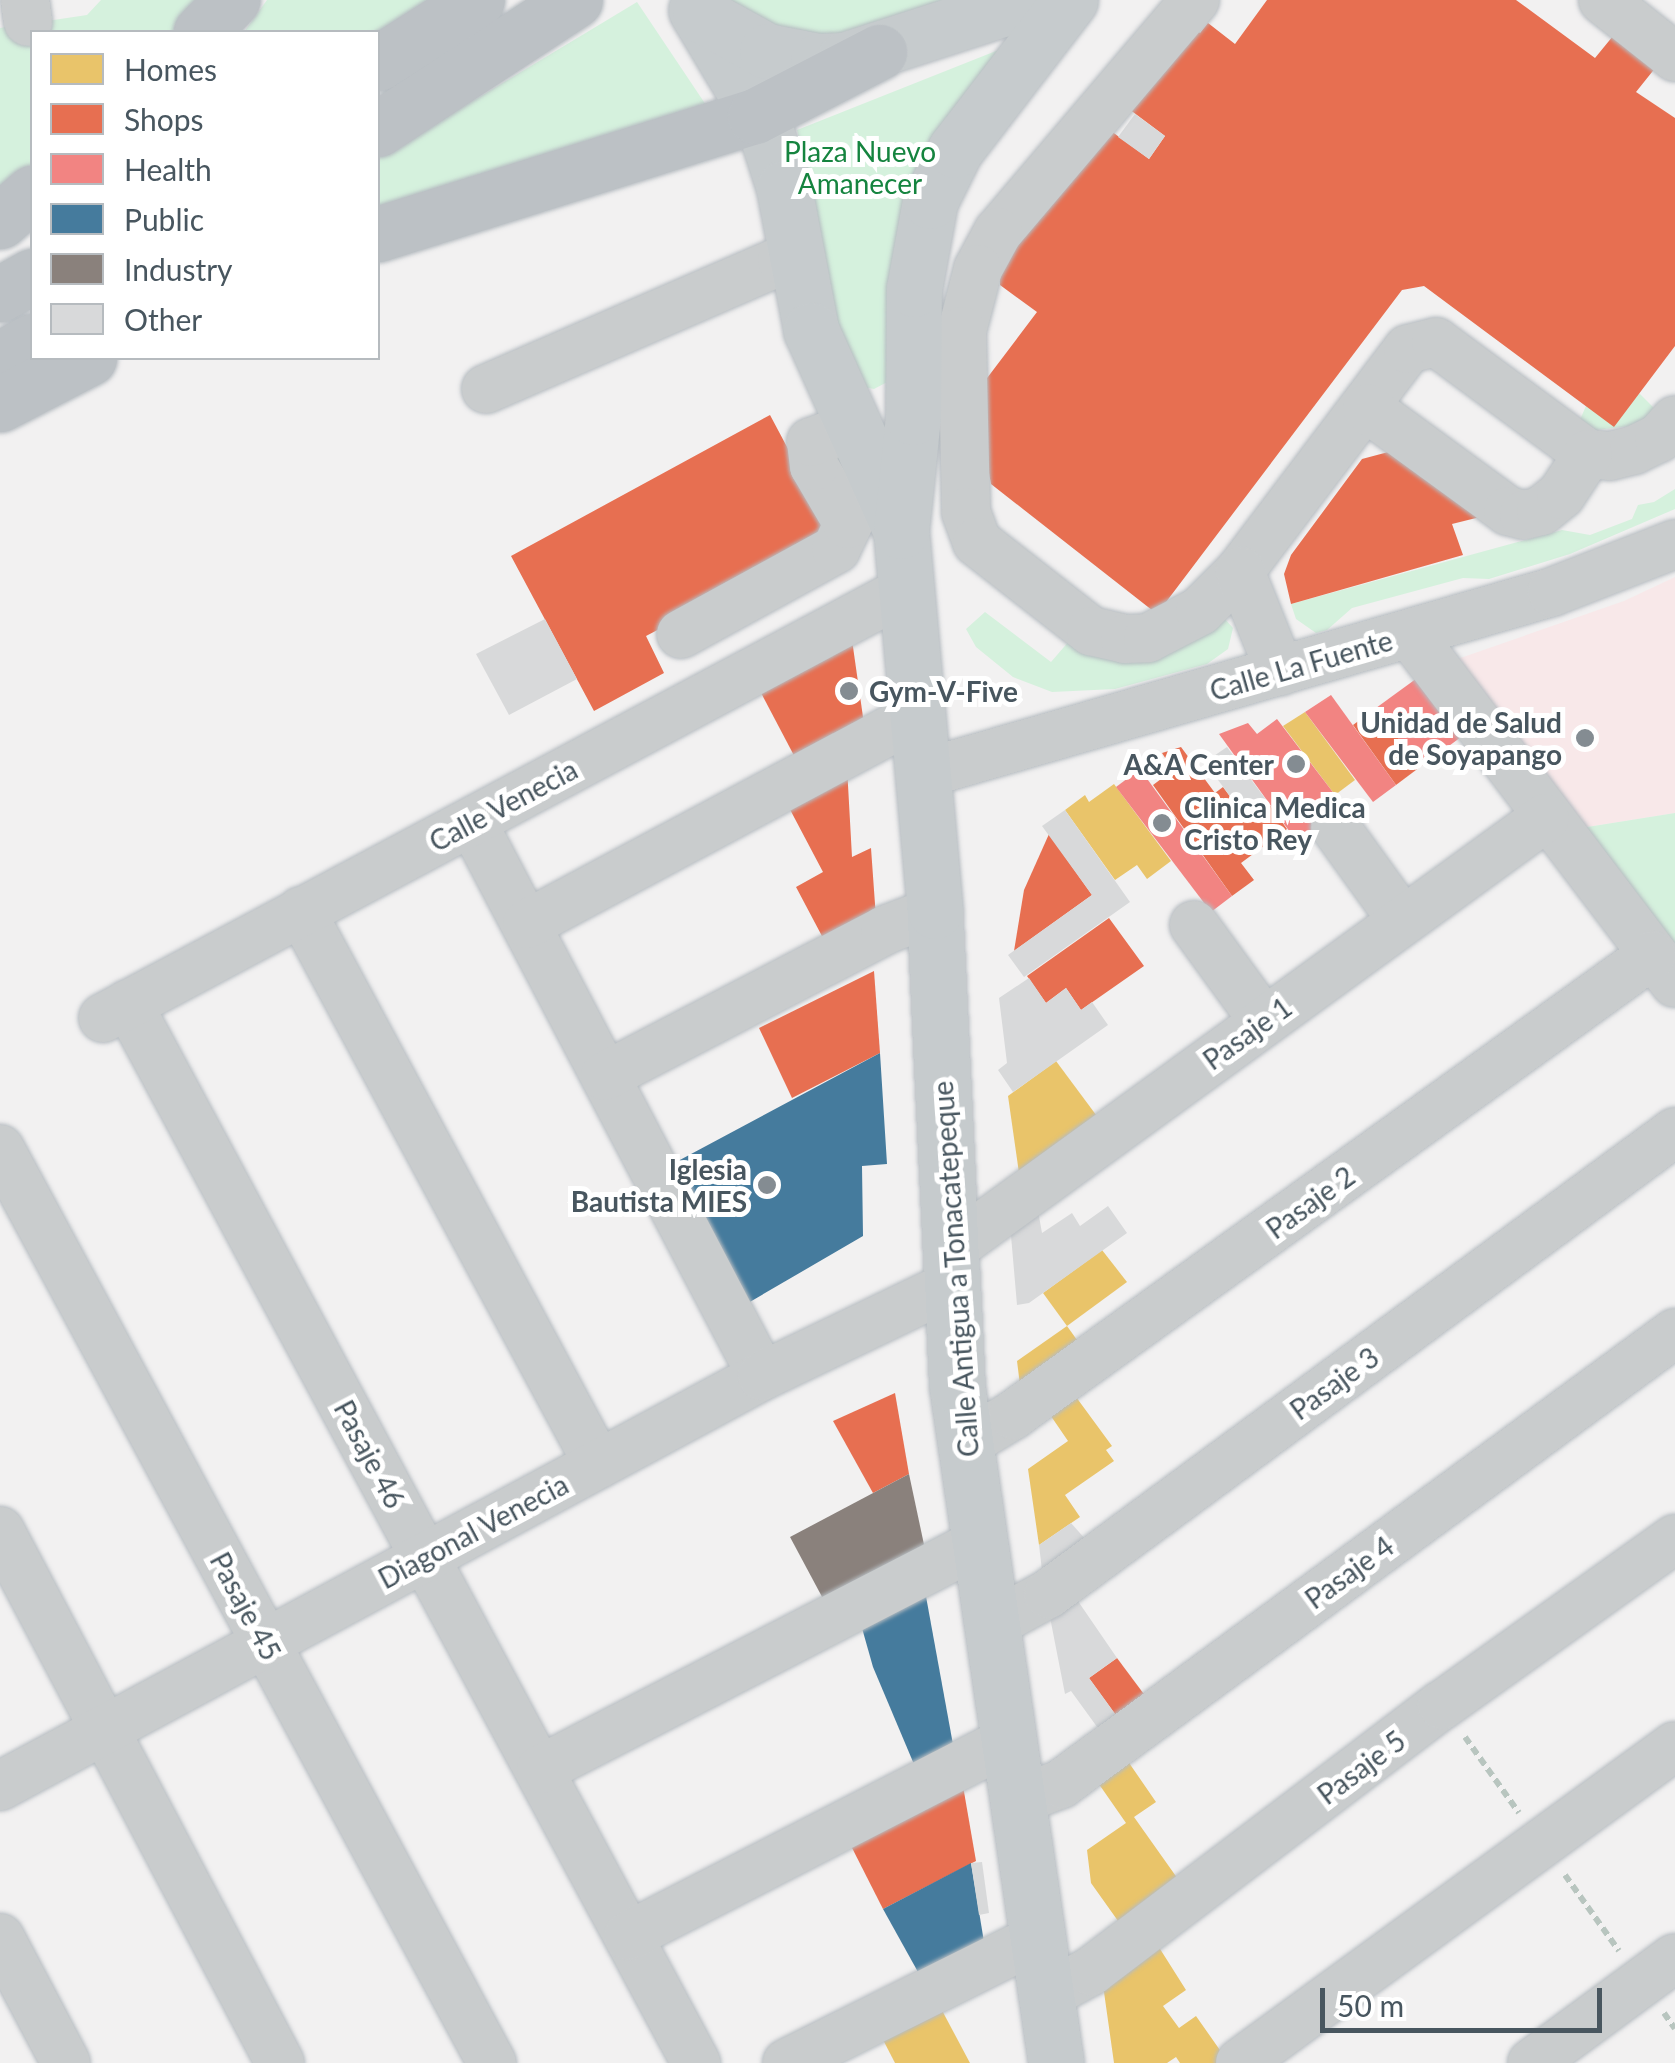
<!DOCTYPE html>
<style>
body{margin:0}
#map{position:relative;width:1675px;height:2063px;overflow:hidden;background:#f2f1f1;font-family:Lato,sans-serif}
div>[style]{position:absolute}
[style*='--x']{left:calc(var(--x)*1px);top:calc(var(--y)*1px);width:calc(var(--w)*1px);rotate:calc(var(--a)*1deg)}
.medical>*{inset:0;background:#f8e8e9}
.green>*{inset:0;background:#d5f1dd}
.homes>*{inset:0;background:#e9c46a}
.shops>*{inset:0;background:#e76f51}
.health>*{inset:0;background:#f28482}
.public>*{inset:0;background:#457b9d}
.industry>*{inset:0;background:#8a817c}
.building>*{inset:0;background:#d8d9da}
.path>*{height:6px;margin-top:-3px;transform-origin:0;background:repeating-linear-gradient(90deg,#b8c5bf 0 8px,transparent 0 13px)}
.roads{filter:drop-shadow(0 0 2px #b6bcc1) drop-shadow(0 0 2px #b6bcc1)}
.minor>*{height:48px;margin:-24px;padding:0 24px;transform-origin:24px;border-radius:24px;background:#c9cccd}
.major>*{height:55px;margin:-27.5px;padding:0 27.5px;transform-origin:27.5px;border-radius:27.5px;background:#c6cbcd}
.highway>*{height:55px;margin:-27.5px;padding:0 27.5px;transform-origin:27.5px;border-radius:27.5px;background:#bcc1c5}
.dots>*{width:28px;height:28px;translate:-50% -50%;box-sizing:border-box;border:5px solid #fff;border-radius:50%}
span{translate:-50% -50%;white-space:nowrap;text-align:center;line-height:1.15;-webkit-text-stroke:10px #fff;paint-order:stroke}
.park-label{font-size:28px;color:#15843f}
.street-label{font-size:28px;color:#48565f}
.poi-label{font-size:28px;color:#48565f;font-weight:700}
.left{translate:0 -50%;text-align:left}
.right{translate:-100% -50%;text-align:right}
.legend{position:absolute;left:30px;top:30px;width:350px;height:330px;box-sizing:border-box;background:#fff;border:2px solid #b6bbbf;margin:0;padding:12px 18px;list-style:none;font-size:30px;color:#48565f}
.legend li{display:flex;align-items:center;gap:20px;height:50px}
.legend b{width:50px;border:2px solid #b6bbbf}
.scale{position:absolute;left:1320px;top:1988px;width:282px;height:45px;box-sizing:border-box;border:5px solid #48565f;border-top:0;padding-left:12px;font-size:30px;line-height:35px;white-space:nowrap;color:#48565f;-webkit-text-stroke:8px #fff;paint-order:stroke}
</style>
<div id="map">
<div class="medical">
<i style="clip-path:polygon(1675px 577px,1675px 813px,1556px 832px,1446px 663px,1624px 601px)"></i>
</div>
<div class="green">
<i style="clip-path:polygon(101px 0,200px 0,172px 32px,32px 32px,32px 173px,0 198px,0 28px,87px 15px)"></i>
<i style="clip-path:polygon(267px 0,428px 0,378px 32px,244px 32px)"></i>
<i style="clip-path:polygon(716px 0,963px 0,839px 39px,783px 30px)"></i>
<i style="clip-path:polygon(637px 2px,712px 114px,378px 227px,378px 158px)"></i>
<i style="clip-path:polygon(1011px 45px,891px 380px,874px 389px,864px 387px,845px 371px,797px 130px)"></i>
<i style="clip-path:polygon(1639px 393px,1656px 410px,1648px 424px,1587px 431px,1579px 422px,1586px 406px)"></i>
<i style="clip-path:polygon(1675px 489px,1675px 509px,1570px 554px,1489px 579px,1463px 578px,1352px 608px,1327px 630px,1316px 633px,1296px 619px,1291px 604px,1562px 530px,1590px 535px,1632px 519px,1638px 505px,1654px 502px)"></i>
<i style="clip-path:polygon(985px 612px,1051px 662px,1070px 640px,1223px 617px,1233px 628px,1228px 649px,1207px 664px,1115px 689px,1052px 692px,1013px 677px,976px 647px,966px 629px)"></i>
<i style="clip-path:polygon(1675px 813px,1675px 984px,1556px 832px)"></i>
</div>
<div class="homes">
<i style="clip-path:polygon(1305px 712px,1355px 780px,1335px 795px,1283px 726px)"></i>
<i style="clip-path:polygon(1114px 784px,1171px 861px,1147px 879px,1137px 865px,1115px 880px,1065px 810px,1085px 795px,1089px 802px)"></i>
<i style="clip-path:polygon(1056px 1061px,1105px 1127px,1021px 1187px,1008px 1096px)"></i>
<i style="clip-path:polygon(1102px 1250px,1127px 1282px,1067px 1326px,1043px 1293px)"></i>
<i style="clip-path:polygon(1067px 1326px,1087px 1354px,1022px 1401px,1017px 1361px)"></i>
<i style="clip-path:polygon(1068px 1386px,1112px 1446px,1106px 1450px,1114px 1461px,1065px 1495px,1080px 1517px,1039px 1545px,1028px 1469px,1068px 1441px,1042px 1403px)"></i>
<i style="clip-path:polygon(1125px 1757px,1156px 1802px,1134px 1817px,1185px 1889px,1128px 1935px,1091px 1883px,1087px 1850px,1126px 1823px,1094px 1777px)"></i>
<i style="clip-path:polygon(1155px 1941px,1186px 1990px,1163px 2006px,1179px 2028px,1196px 2016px,1229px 2063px,1180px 2063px,1176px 2057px,1167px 2063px,1114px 2063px,1103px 1985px)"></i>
<i style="clip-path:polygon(937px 2001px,970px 2063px,895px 2063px,879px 2032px)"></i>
</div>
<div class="shops">
<i style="clip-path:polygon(1267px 0,1516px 0,1595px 58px,1613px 36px,1656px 67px,1636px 92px,1675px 118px,1675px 346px,1614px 427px,1424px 286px,1402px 290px,1157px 614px,991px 484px,975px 394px,1037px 312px,1000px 285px,1000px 268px,1107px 128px,1149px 159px,1165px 136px,1129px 109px,1192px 27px,1200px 33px,1208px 23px,1235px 44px)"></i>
<i style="clip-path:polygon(770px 415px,835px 537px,646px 636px,664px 673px,594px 711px,511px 556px)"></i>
<i style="clip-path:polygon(1392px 451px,1484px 516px,1452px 524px,1463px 555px,1291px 604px,1284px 574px,1291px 555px,1362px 459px)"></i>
<i style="clip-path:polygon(852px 640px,865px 731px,799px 765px,759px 689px)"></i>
<i style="clip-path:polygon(1376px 708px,1420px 767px,1396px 785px,1353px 725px)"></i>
<i style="clip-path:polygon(1181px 747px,1215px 793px,1223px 787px,1245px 817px,1267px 801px,1287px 829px,1241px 863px,1254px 880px,1232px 896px,1153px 785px,1173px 770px,1162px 753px)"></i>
<i style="clip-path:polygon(847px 767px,852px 857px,871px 848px,877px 932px,832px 955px,796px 887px,823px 872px,785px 800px)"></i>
<i style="clip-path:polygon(1049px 834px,1092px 895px,1014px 951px,1024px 890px)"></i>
<i style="clip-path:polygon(1109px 918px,1144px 966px,1081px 1010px,1066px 988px,1046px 1003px,1027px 976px)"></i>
<i style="clip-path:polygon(874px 971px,880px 1053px,792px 1098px,759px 1028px)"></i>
<i style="clip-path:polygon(895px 1393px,909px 1474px,873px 1493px,833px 1421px)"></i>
<i style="clip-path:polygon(1117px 1658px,1155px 1709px,1126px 1729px,1089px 1678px)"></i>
<i style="clip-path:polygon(963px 1786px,976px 1861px,883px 1909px,846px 1836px)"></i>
</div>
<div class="health">
<i style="clip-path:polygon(1424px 673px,1468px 732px,1420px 767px,1376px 708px)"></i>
<i style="clip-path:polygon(1331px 695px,1396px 785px,1373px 802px,1305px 712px)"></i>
<i style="clip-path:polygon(1277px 719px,1335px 795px,1314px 811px,1329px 830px,1303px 850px,1219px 734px,1248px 723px,1257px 734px)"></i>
<i style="clip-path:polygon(1140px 769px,1232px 896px,1211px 912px,1116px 787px)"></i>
</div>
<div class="public">
<i style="clip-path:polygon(880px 1053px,887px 1164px,862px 1166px,863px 1236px,736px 1310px,663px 1169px)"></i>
<i style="clip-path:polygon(923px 1580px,954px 1750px,916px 1769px,873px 1667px,858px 1614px)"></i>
<i style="clip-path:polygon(971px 1863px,985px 1948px,923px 1981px,883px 1909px)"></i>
</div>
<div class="industry">
<i style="clip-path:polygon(909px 1474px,926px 1554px,828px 1608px,790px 1537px)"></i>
</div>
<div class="building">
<i style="clip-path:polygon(1135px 114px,1165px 136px,1149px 159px,1118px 137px)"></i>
<i style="clip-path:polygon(545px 619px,577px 679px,509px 715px,476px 654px)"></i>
<i style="clip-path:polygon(1227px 747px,1267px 801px,1245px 817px,1205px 762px)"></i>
<i style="clip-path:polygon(1065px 810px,1130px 902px,1024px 977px,1008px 955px,1092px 895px,1042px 826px)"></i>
<i style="clip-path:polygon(1029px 978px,1046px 1003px,1066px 988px,1081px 1010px,1092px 1002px,1108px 1025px,1013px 1092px,998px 1070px,1007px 1063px,999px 998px)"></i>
<i style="clip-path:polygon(1037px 1205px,1042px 1233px,1072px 1213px,1080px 1226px,1108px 1206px,1127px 1233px,1029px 1303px,1017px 1305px,1010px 1224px)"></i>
<i style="clip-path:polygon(1071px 1523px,1095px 1550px,1044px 1587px,1039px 1545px)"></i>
<i style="clip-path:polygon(1069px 1588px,1117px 1658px,1089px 1678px,1126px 1729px,1108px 1742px,1071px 1691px,1065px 1694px,1047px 1602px)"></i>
<i style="clip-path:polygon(982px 1862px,989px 1913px,979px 1915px,971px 1863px)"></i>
</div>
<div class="path">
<i style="--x:1465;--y:1737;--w:93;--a:54.6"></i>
<i style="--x:1565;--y:1875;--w:93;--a:54.6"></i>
<i style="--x:1664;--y:2013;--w:19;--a:55"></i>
</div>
<div class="roads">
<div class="minor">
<i style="--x:25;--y:0;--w:22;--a:82"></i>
<i style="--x:1195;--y:0;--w:304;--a:130.3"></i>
<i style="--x:998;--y:232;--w:42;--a:118.4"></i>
<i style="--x:978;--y:269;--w:64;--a:104.5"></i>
<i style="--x:962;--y:331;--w:181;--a:88.7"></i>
<i style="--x:966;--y:512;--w:32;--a:70"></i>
<i style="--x:977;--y:542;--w:145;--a:38"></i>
<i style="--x:1091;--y:631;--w:35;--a:13"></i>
<i style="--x:1125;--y:639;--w:23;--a:-2"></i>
<i style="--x:1148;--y:638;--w:59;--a:-27.4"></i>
<i style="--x:1200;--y:611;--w:57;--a:-45"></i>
<i style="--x:1240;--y:571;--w:278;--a:-52.9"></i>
<i style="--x:1408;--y:349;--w:29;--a:-14"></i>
<i style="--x:1436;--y:342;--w:189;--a:36.4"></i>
<i style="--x:1588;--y:454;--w:22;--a:5"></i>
<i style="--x:1610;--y:456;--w:25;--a:-14"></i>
<i style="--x:1634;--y:450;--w:28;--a:-26"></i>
<i style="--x:1659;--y:438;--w:24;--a:-48"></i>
<i style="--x:1603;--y:0;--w:92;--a:38.4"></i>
<i style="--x:486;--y:389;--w:323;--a:-23.5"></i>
<i style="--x:782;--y:260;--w:15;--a:8"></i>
<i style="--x:1367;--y:408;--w:175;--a:36.1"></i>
<i style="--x:1508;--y:511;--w:16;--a:14"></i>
<i style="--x:1524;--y:515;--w:17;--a:-13"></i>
<i style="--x:1541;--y:511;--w:26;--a:-39"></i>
<i style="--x:1561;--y:495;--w:49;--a:-56.6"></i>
<i style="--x:1240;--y:571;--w:108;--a:68.2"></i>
<i style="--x:681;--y:634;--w:177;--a:-28.7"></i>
<i style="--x:836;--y:549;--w:28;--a:-64"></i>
<i style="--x:848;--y:524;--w:67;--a:-120.4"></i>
<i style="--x:814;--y:466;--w:24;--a:-97"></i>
<i style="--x:811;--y:442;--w:44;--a:-20.1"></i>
<i style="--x:1410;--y:634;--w:438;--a:52.8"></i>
<i style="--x:922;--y:774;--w:656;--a:-16.11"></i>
<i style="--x:1552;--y:592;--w:132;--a:-21.3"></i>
<i style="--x:472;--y:822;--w:625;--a:62.37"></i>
<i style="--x:1335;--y:827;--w:115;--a:54.2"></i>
<i style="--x:301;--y:911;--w:628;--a:61.76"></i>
<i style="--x:527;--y:924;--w:441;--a:-28.1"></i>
<i style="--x:1194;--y:925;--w:117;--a:54"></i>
<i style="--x:128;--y:1004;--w:1202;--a:61.79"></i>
<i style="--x:103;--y:1018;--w:910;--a:-28.06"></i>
<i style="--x:605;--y:1076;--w:316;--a:-27.5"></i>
<i style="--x:885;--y:930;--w:53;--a:-20.8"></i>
<i style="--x:0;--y:1149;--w:1038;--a:61.71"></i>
<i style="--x:950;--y:1250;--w:735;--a:-35.98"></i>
<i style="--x:965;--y:1444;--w:56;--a:-31.1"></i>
<i style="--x:1013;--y:1415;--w:787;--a:-35.75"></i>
<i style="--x:0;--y:1531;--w:601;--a:62.24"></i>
<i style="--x:989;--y:1626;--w:67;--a:-28.5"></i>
<i style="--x:1048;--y:1594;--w:779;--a:-36.38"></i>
<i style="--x:541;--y:1769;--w:491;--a:-27.3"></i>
<i style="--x:0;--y:1786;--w:865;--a:-28.28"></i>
<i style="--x:762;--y:1376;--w:210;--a:-25.7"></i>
<i style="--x:1017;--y:1801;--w:47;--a:-21.1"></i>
<i style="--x:1061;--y:1784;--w:762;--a:-36.3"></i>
<i style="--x:628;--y:1936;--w:426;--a:-27.2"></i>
<i style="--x:0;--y:1938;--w:141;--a:62.2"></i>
<i style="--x:1047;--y:1995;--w:50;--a:-28.6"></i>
<i style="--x:1091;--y:1971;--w:440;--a:-37.2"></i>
<i style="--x:1442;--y:1705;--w:286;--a:-35.5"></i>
<i style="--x:787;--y:2063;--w:280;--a:-26.5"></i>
<i style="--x:1240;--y:2063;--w:538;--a:-36.08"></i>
<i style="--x:1532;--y:2063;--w:177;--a:-36.3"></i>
</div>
<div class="major">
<i style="--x:696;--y:10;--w:131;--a:59.1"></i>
<i style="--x:763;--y:122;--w:69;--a:72.3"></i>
<i style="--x:784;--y:188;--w:145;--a:79.2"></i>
<i style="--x:811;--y:330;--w:218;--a:65.9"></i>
<i style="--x:700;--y:14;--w:77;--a:28.9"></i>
<i style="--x:767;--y:51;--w:52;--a:11.1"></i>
<i style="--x:818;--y:61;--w:26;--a:-2"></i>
<i style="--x:844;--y:60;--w:195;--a:-17.9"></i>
<i style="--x:1056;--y:2063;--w:684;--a:-98.32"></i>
<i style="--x:957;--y:1386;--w:476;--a:-92.7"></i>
<i style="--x:935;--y:911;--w:382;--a:-95.1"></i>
<i style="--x:901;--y:531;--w:115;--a:-84"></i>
<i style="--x:913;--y:417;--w:128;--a:-89.6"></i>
<i style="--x:914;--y:289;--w:89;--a:-79.7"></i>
<i style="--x:930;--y:201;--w:57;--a:-63.9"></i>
<i style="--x:955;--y:150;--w:189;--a:-52.5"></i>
</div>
<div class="highway">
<i style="--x:201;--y:32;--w:45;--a:-45.9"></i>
<i style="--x:378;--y:63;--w:117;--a:-32.5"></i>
<i style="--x:378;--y:129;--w:235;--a:-33.2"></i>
<i style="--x:0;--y:221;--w:43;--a:-41.2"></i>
<i style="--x:378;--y:234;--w:395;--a:-17.4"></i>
<i style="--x:755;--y:116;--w:140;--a:-27.3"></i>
<i style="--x:0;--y:294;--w:37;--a:-29"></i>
<i style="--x:0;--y:359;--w:37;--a:-29"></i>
<i style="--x:0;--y:404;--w:100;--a:-27.3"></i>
</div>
</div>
<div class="dots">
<i style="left:849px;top:691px;background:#848c92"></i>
<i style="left:1585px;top:738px;background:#848c92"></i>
<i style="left:1296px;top:764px;background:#848c92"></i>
<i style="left:1162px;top:823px;background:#848c92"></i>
<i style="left:767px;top:1185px;background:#848c92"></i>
</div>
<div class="park-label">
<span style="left:860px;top:167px">Plaza Nuevo<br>Amanecer</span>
</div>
<div class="street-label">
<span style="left:1301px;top:665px;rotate:-16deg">Calle La Fuente</span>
<span style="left:503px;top:805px;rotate:-28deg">Calle Venecia</span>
<span style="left:1247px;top:1033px;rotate:-36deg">Pasaje 1</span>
<span style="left:1310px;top:1202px;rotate:-36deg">Pasaje 2</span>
<span style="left:955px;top:1269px;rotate:-94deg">Calle Antigua a Tonacatepeque</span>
<span style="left:1334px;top:1383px;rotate:-36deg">Pasaje 3</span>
<span style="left:370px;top:1454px;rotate:62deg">Pasaje 46</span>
<span style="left:473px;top:1531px;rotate:-28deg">Diagonal Venecia</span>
<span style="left:1349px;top:1572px;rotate:-36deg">Pasaje 4</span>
<span style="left:246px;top:1606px;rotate:62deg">Pasaje 45</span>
<span style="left:1361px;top:1767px;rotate:-37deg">Pasaje 5</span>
</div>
<div class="poi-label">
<span class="left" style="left:869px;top:691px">Gym-V-Five</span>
<span class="right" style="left:1562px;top:738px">Unidad de Salud<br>de Soyapango</span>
<span class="right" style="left:1274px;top:764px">A&amp;A Center</span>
<span class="left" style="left:1184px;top:823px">Clinica Medica<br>Cristo Rey</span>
<span class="right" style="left:747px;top:1185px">Iglesia<br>Bautista MIES</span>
</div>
<ul class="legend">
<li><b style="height:28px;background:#e9c46a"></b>Homes</li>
<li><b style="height:28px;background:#e76f51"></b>Shops</li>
<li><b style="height:28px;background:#f28482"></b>Health</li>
<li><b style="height:28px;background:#457b9d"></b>Public</li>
<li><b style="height:28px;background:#8a817c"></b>Industry</li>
<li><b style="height:28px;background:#d8d9da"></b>Other</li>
</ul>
<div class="scale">50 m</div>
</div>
